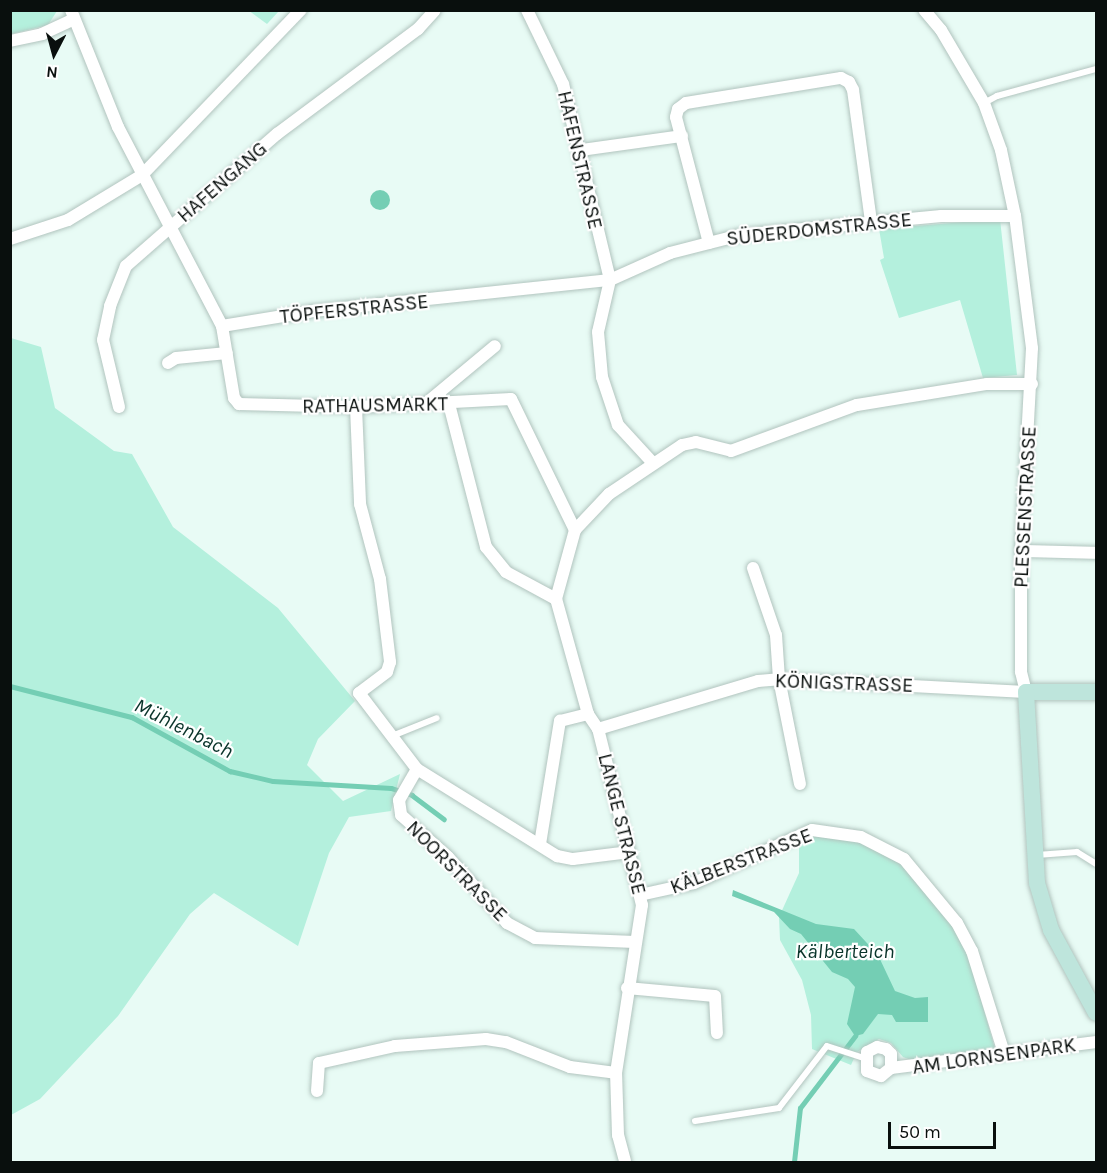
<!DOCTYPE html>
<meta charset="utf-8">
<style>
body{margin:0}
#map{position:relative;width:1107px;height:1173px;overflow:hidden;background:#e8fbf5;font-family:Karla,sans-serif}
div>[style]{position:absolute}
[style*='--x']{left:calc(var(--x)*1px);top:calc(var(--y)*1px);width:calc(var(--w)*1px);rotate:calc(var(--a)*1deg)}
.green>*{inset:0;background:#b4f0dd}
.water>*{inset:0;background:#74ceb4}
.round{border-radius:50%}
.stream>*{height:4.5px;margin:-2.25px;padding:0 2.25px;transform-origin:2.25px;border-radius:2.25px;background:#74ceb4}
.roads{filter:drop-shadow(0 0 2px #b1c4be) drop-shadow(0 0 2px #b1c4be)}
.lane>*{height:6px;margin:-3px;padding:0 3px;transform-origin:3px;border-radius:3px;background:#fff}
.street>*{height:12px;margin:-6px;padding:0 6px;transform-origin:6px;border-radius:6px;background:#fff}
.secondary>*{height:16px;margin:-8px;padding:0 8px;transform-origin:8px;border-radius:8px;background:#bee5dc}
span{translate:-50% -50%;white-space:nowrap;text-align:center;line-height:1.15;-webkit-text-stroke:4.5px #fff;paint-order:stroke}
.street-label{font-size:20px;color:#090f0d}
.water-label{font-size:21px;color:#09342a;font-style:italic}
.frame{position:absolute;inset:0;border:12px solid #090f0d;pointer-events:none}
.north{position:absolute;left:24px;top:24px;width:60px;height:60px;-webkit-text-stroke:4px #fff;paint-order:stroke;rotate:186deg;font-size:16px;font-weight:700;line-height:24px;text-align:center;color:#090f0d}
.north::after{content:'';display:block;margin:auto;width:21px;height:27px;background:#090f0d;clip-path:polygon(50% 0,100% 100%,50% 72%,0 100%)}
.scale{position:absolute;left:888px;top:1122px;width:108px;height:27px;box-sizing:border-box;border:3px solid #090f0d;border-top:0;padding-left:8px;font-size:18px;line-height:21px;white-space:nowrap;color:#090f0d;-webkit-text-stroke:4px #fff;paint-order:stroke}
</style>
<div id="map">
<div class="green">
<i style="clip-path:polygon(248px 10px,279px 11px,267px 24px)"></i>
<i style="clip-path:polygon(11px 11px,57px 11px,48px 25px,11px 34px)"></i>
<i style="clip-path:polygon(1000px 219px,1017px 375px,983px 378px,960px 300px,899px 318px,880px 260px,884px 258px,879px 229px)"></i>
<i style="clip-path:polygon(11px 338px,41px 347px,55px 408px,114px 451px,132px 454px,173px 527px,278px 608px,355px 701px,318px 739px,307px 765px,343px 801px,400px 774px,391px 811px,349px 817px,329px 853px,298px 946px,214px 893px,190px 914px,118px 1016px,40px 1099px,11px 1115px)"></i>
<i style="clip-path:polygon(816px 833px,861px 840px,900px 860px,939px 902px,967px 951px,995px 1049px,914px 1061px,903px 1057px,891px 1043px,879px 1039px,857px 1052px,851px 1065px,812px 1049px,811px 1015px,802px 980px,780px 940px,779px 917px,799px 873px,799px 837px)"></i>
</div>
<div class="water">
<i class="round" style="left:370px;top:190px;width:20px;height:20px"></i>
<i style="clip-path:polygon(733px 890px,816px 924px,854px 929px,878px 955px,895px 991px,915px 998px,928px 997px,928px 1022px,896px 1022px,892px 1015px,878px 1014px,863px 1034px,855px 1036px,847px 1024px,855px 987px,848px 979px,832px 972px,801px 934px,790px 929px,774px 912px,732px 896px)"></i>
</div>
<div class="stream">
<i style="--x:10;--y:686;--w:126;--a:14.3"></i>
<i style="--x:132;--y:717;--w:112;--a:28.9"></i>
<i style="--x:230;--y:771;--w:44;--a:13.1"></i>
<i style="--x:273;--y:781;--w:118;--a:3.4"></i>
<i style="--x:391;--y:788;--w:22;--a:18"></i>
<i style="--x:412;--y:795;--w:40;--a:37"></i>
<i style="--x:794;--y:1162;--w:54;--a:-83.7"></i>
<i style="--x:800;--y:1108;--w:91;--a:-52.6"></i>
</div>
<div class="roads">
<div class="lane">
<i style="--x:984;--y:103;--w:15;--a:-28"></i>
<i style="--x:997;--y:96;--w:103;--a:-15.3"></i>
<i style="--x:392;--y:736;--w:48;--a:-21.8"></i>
<i style="--x:1037;--y:855;--w:40;--a:-4.3"></i>
<i style="--x:1077;--y:852;--w:22;--a:32"></i>
<i style="--x:695;--y:1121;--w:85;--a:-8.8"></i>
<i style="--x:779;--y:1108;--w:78;--a:-52.3"></i>
<i style="--x:827;--y:1046;--w:39;--a:18"></i>
</div>
<div class="street">
<i style="--x:71;--y:10;--w:126;--a:68.1"></i>
<i style="--x:118;--y:127;--w:225;--a:62.4"></i>
<i style="--x:222;--y:326;--w:73;--a:80.5"></i>
<i style="--x:234;--y:398;--w:8;--a:50"></i>
<i style="--x:239;--y:404;--w:117;--a:1.5"></i>
<i style="--x:356;--y:407;--w:155;--a:-3"></i>
<i style="--x:511;--y:399;--w:146;--a:64"></i>
<i style="--x:527;--y:10;--w:82;--a:64.1"></i>
<i style="--x:563;--y:84;--w:202;--a:76.5"></i>
<i style="--x:10;--y:41;--w:33;--a:-12"></i>
<i style="--x:42;--y:34;--w:35;--a:-25"></i>
<i style="--x:581;--y:150;--w:102;--a:-7.9"></i>
<i style="--x:10;--y:239;--w:61;--a:-18.1"></i>
<i style="--x:68;--y:220;--w:87;--a:-31.3"></i>
<i style="--x:142;--y:175;--w:229;--a:-46.1"></i>
<i style="--x:709;--y:243;--w:130;--a:-104.7"></i>
<i style="--x:676;--y:117;--w:8;--a:-76"></i>
<i style="--x:678;--y:109;--w:10;--a:-37"></i>
<i style="--x:686;--y:103;--w:157;--a:-9.2"></i>
<i style="--x:841;--y:78;--w:9;--a:27"></i>
<i style="--x:849;--y:82;--w:9;--a:63"></i>
<i style="--x:853;--y:90;--w:133;--a:82.2"></i>
<i style="--x:610;--y:280;--w:53;--a:103"></i>
<i style="--x:598;--y:332;--w:45;--a:84.9"></i>
<i style="--x:602;--y:377;--w:51;--a:71.6"></i>
<i style="--x:618;--y:425;--w:52;--a:47.4"></i>
<i style="--x:222;--y:326;--w:93;--a:-9.3"></i>
<i style="--x:314;--y:311;--w:298;--a:-6"></i>
<i style="--x:610;--y:280;--w:66;--a:-24.2"></i>
<i style="--x:670;--y:253;--w:72;--a:-14.4"></i>
<i style="--x:740;--y:235;--w:202;--a:-5.4"></i>
<i style="--x:941;--y:216;--w:74;--a:0"></i>
<i style="--x:168;--y:363;--w:9;--a:-32"></i>
<i style="--x:176;--y:358;--w:51;--a:-5.6"></i>
<i style="--x:449;--y:404;--w:148;--a:75.5"></i>
<i style="--x:486;--y:547;--w:32;--a:51"></i>
<i style="--x:506;--y:572;--w:57;--a:28.4"></i>
<i style="--x:424;--y:405;--w:92;--a:-39.7"></i>
<i style="--x:119;--y:407;--w:69;--a:-103.4"></i>
<i style="--x:103;--y:340;--w:35;--a:-78"></i>
<i style="--x:110;--y:306;--w:43;--a:-68.2"></i>
<i style="--x:126;--y:266;--w:201;--a:-41.2"></i>
<i style="--x:277;--y:134;--w:176;--a:-36.7"></i>
<i style="--x:418;--y:29;--w:25;--a:-48"></i>
<i style="--x:356;--y:407;--w:97;--a:87.6"></i>
<i style="--x:360;--y:504;--w:78;--a:75.1"></i>
<i style="--x:380;--y:579;--w:84;--a:83.1"></i>
<i style="--x:390;--y:662;--w:10;--a:107"></i>
<i style="--x:387;--y:672;--w:35;--a:143"></i>
<i style="--x:359;--y:693;--w:96;--a:52.7"></i>
<i style="--x:417;--y:769;--w:165;--a:31.9"></i>
<i style="--x:557;--y:856;--w:16;--a:11"></i>
<i style="--x:573;--y:859;--w:57;--a:-7"></i>
<i style="--x:1021;--y:551;--w:75;--a:1.5"></i>
<i style="--x:753;--y:568;--w:71;--a:71.1"></i>
<i style="--x:776;--y:635;--w:44;--a:86.1"></i>
<i style="--x:779;--y:679;--w:107;--a:78.7"></i>
<i style="--x:598;--y:729;--w:167;--a:-16.7"></i>
<i style="--x:758;--y:681;--w:21;--a:-5"></i>
<i style="--x:779;--y:679;--w:247;--a:3"></i>
<i style="--x:1026;--y:692;--w:21;--a:-104"></i>
<i style="--x:1021;--y:672;--w:121;--a:-90"></i>
<i style="--x:1021;--y:551;--w:203;--a:-86.9"></i>
<i style="--x:1032;--y:348;--w:133;--a:-97.3"></i>
<i style="--x:1015;--y:216;--w:67;--a:-102"></i>
<i style="--x:1001;--y:150;--w:50;--a:-109.9"></i>
<i style="--x:984;--y:103;--w:85;--a:-120.5"></i>
<i style="--x:941;--y:30;--w:26;--a:-130"></i>
<i style="--x:417;--y:769;--w:36;--a:120"></i>
<i style="--x:399;--y:800;--w:15;--a:82"></i>
<i style="--x:401;--y:815;--w:63;--a:41.8"></i>
<i style="--x:448;--y:857;--w:89;--a:48.2"></i>
<i style="--x:507;--y:923;--w:32;--a:28"></i>
<i style="--x:535;--y:938;--w:100;--a:2.3"></i>
<i style="--x:540;--y:844;--w:125;--a:-80.8"></i>
<i style="--x:560;--y:721;--w:29;--a:-14"></i>
<i style="--x:640;--y:895;--w:55;--a:-12.5"></i>
<i style="--x:694;--y:883;--w:129;--a:-24.2"></i>
<i style="--x:812;--y:830;--w:49;--a:8.1"></i>
<i style="--x:861;--y:837;--w:48;--a:27.1"></i>
<i style="--x:904;--y:859;--w:83;--a:50.4"></i>
<i style="--x:957;--y:923;--w:32;--a:62"></i>
<i style="--x:972;--y:951;--w:107;--a:72.6"></i>
<i style="--x:627;--y:988;--w:88;--a:5.2"></i>
<i style="--x:715;--y:996;--w:37;--a:87"></i>
<i style="--x:891;--y:1068;--w:14;--a:-90"></i>
<i style="--x:891;--y:1054;--w:7;--a:-135"></i>
<i style="--x:886;--y:1049;--w:9;--a:-167"></i>
<i style="--x:877;--y:1047;--w:11;--a:153"></i>
<i style="--x:867;--y:1052;--w:19;--a:90"></i>
<i style="--x:867;--y:1071;--w:15;--a:20"></i>
<i style="--x:881;--y:1076;--w:13;--a:-39"></i>
<i style="--x:891;--y:1068;--w:207;--a:-7.2"></i>
<i style="--x:317;--y:1091;--w:28;--a:-86"></i>
<i style="--x:319;--y:1063;--w:78;--a:-12.6"></i>
<i style="--x:395;--y:1046;--w:91;--a:-4.4"></i>
<i style="--x:486;--y:1039;--w:20;--a:9"></i>
<i style="--x:506;--y:1042;--w:69;--a:21.3"></i>
<i style="--x:570;--y:1067;--w:46;--a:7.4"></i>
<i style="--x:625;--y:1161;--w:27;--a:-105"></i>
<i style="--x:618;--y:1135;--w:62;--a:-91.8"></i>
<i style="--x:616;--y:1073;--w:170;--a:-81.2"></i>
<i style="--x:642;--y:905;--w:181;--a:-104"></i>
<i style="--x:598;--y:729;--w:18;--a:-124"></i>
<i style="--x:588;--y:714;--w:119;--a:-105.5"></i>
<i style="--x:556;--y:599;--w:72;--a:-74.6"></i>
<i style="--x:575;--y:530;--w:50;--a:-46.6"></i>
<i style="--x:609;--y:494;--w:88;--a:-33.9"></i>
<i style="--x:682;--y:445;--w:14;--a:-12"></i>
<i style="--x:696;--y:442;--w:36;--a:14"></i>
<i style="--x:731;--y:451;--w:134;--a:-20.1"></i>
<i style="--x:857;--y:405;--w:132;--a:-9.2"></i>
<i style="--x:987;--y:384;--w:45;--a:0"></i>
</div>
<div class="secondary">
<i style="--x:1096;--y:692;--w:70;--a:180"></i>
<i style="--x:1026;--y:692;--w:191;--a:86.7"></i>
<i style="--x:1037;--y:883;--w:49;--a:73.4"></i>
<i style="--x:1051;--y:930;--w:94;--a:61.5"></i>
</div>
</div>
<div class="street-label">
<span style="left:580px;top:160px;rotate:77deg">HAFENSTRASSE</span>
<span style="left:222px;top:182px;rotate:-41deg">HAFENGANG</span>
<span style="left:819px;top:229px;rotate:-6deg">SÜDERDOMSTRASSE</span>
<span style="left:354px;top:309px;rotate:-6deg">TÖPFERSTRASSE</span>
<span style="left:375px;top:405px;rotate:-1deg">RATHAUSMARKT</span>
<span style="left:1025px;top:507px;rotate:-87deg">PLESSENSTRASSE</span>
<span style="left:844px;top:683px;rotate:2deg">KÖNIGSTRASSE</span>
<span style="left:622px;top:824px;rotate:76deg">LANGE STRASSE</span>
<span style="left:741px;top:861px;rotate:-21deg">KÄLBERSTRASSE</span>
<span style="left:457px;top:871px;rotate:45deg">NOORSTRASSE</span>
<span style="left:994px;top:1056px;rotate:-8deg">AM LORNSENPARK</span>
</div>
<div class="water-label">
<span style="left:184px;top:728px;rotate:27deg">Mühlenbach</span>
<span style="left:845px;top:951px">Kälberteich</span>
</div>
<div class="frame"></div>
<div class="north">N</div>
<div class="scale">50 m</div>
</div>
